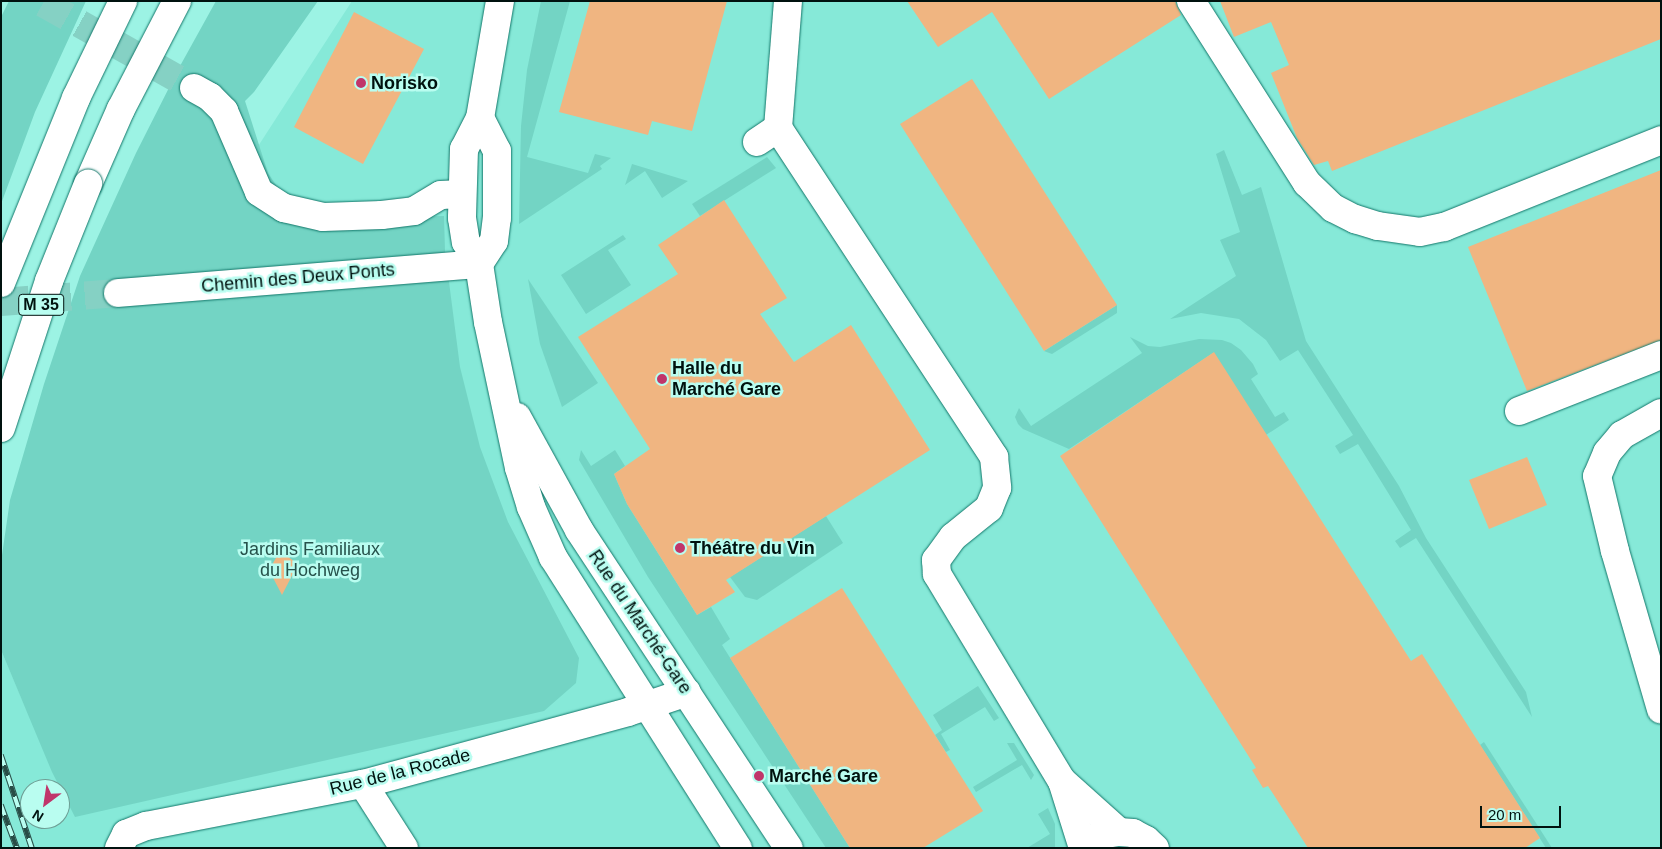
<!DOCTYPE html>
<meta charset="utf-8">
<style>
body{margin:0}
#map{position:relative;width:1662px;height:849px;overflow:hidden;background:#9cf3e4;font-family:Arial,sans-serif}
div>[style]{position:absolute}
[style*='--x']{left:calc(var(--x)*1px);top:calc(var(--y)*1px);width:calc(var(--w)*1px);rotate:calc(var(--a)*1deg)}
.built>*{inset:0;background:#86e9d8}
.green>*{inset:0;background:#73d4c4}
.building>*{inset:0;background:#f0b581}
.minor-tunnel>*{height:28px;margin-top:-14px;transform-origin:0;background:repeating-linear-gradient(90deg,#85d1c4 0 28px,transparent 0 42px)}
.roads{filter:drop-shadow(0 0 1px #127669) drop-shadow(0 0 1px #127669)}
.minor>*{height:28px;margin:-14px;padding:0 14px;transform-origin:14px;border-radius:14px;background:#fff}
.highway>*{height:28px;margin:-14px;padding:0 14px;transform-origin:14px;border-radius:14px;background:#fff}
.rail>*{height:5.5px;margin-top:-2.75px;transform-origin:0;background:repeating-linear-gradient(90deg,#b9fdf0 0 11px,#294d47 0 22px);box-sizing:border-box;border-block:1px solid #294d47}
.bridges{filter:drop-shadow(0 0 1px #127669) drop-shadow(0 0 1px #127669)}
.highway-bridge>*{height:28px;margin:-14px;padding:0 14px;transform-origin:14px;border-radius:14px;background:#fff}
.dots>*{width:14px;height:14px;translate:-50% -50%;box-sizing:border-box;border:2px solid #b9fdf0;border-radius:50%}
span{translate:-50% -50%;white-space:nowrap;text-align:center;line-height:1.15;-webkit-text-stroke:5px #b9fdf0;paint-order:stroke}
.shield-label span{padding:1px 4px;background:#b9fdf0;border:1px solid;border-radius:4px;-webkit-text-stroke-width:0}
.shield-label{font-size:16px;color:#00120f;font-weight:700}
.poi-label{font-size:18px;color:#00120f;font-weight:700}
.left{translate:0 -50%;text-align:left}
.street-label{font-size:18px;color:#00120f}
.park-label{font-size:18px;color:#26524b}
.frame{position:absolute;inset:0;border:2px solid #00120f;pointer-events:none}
.north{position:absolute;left:20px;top:779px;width:50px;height:50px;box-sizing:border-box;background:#b9fdf0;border:1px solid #6f9f96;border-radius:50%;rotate:211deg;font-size:14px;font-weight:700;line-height:20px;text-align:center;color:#00120f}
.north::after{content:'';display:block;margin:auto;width:18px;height:22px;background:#c0356a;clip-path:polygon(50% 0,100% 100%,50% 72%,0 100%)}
.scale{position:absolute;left:1480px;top:806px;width:81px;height:22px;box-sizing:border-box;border:2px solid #00120f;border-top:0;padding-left:6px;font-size:15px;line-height:18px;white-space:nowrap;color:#00120f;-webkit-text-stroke:4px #b9fdf0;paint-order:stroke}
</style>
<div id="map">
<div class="built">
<i style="clip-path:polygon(evenodd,352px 1px,1661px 1px,1661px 848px,1px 848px,1px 650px,26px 709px,83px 417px,352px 1px,30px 789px,60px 789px,60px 819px,30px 819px,30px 789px)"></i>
</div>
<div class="green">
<i style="clip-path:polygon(9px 1px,86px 1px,35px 112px,1px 204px,1px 17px)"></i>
<i style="clip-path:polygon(216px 1px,318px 1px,254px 92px,245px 101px,268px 173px,278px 188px,292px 197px,324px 205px,405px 217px,444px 216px,445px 251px,460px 367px,480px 447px,508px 522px,579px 658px,576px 683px,544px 711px,75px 817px,52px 772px,1px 650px,1px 562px,10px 500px,44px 384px,80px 276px,136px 153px,180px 66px)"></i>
<i style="clip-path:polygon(541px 1px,570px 1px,527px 157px,588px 173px,595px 154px,611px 158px,600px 166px,602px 169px,519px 224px,521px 126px,527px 70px)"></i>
<i style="clip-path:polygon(1224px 150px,1242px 195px,1261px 187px,1306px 341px,1399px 486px,1426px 538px,1526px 692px,1532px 717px,1416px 538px,1400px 548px,1395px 541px,1411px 530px,1358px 444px,1340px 454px,1335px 446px,1353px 435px,1298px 350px,1280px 361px,1266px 340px,1239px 319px,1201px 313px,1170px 319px,1236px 276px,1220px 240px,1240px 232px,1216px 154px)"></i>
<i style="clip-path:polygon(767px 157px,776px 168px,700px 216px,692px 204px)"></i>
<i style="clip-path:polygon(632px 164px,688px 181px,662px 198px,645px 171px,625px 185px)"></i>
<i style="clip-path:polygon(623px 235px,626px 239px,608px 250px,631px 285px,586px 314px,561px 275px)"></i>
<i style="clip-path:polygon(528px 279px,598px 383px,562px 407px,540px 344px)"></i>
<i style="clip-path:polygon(1117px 305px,1117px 313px,1052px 354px,1044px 351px)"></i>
<i style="clip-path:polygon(1130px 337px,1148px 346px,1160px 347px,1199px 339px,1222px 340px,1231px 343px,1241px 350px,1253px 364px,1258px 374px,1251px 379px,1275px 417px,1284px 412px,1289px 420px,1266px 435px,1213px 353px,1069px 449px,1023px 429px,1018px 424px,1015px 417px,1019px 408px,1031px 426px,1142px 353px)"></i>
<i style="clip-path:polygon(581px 450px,591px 466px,615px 450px,625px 466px,614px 474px,627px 504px,697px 615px,711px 607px,730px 639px,722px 645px,850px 848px,826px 848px,648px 577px,579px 460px)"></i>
<i style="clip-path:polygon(826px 516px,843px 543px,757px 600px,745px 597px,730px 577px)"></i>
<i style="clip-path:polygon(978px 686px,999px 718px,994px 721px,985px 707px,941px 734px,950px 750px,946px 752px,935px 735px,942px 730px,933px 715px)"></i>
<i style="clip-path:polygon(1484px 742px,1552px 848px,1546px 848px,1480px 745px)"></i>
<i style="clip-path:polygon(1007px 743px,1014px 743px,1034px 775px,1031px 780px,1022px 765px,976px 792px,973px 787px,1017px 760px)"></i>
<i style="clip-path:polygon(1048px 808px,1055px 824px,1055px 848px,1027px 848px,1050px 834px,1038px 814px)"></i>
</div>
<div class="building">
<i style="clip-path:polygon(590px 1px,727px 1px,692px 131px,652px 121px,648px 135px,559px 112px)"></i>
<i style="clip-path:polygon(907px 1px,1175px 1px,1181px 15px,1049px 99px,992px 12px,938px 47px)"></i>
<i style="clip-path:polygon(1220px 1px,1661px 1px,1661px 39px,1332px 171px,1328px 161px,1314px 165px,1297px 138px,1271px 73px,1289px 65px,1271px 22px,1234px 37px)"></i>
<i style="clip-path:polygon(354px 12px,424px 49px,363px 164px,294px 127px)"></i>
<i style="clip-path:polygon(972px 79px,1117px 305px,1044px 351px,900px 124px)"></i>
<i style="clip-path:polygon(1661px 170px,1661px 340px,1527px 391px,1468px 247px)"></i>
<i style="clip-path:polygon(724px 200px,787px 298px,760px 314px,794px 362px,851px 325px,930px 450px,726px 580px,735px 592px,697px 615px,627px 504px,614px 474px,650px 449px,578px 337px,678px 274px,658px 245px)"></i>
<i style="clip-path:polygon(1214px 352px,1411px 661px,1422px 654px,1540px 838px,1525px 848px,1308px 848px,1268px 786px,1263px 788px,1252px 770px,1256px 768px,1060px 456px)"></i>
<i style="clip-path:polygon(1527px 457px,1547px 505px,1489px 529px,1469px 480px)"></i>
<i style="clip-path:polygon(280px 551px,298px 564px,282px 595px,269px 570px)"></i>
<i style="clip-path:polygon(842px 588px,983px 811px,923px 848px,850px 848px,730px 658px)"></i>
</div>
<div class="minor-tunnel">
<i style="--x:43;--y:3;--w:173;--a:29.4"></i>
<i style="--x:1;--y:302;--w:117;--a:-4.4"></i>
</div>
<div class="roads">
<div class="minor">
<i style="--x:500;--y:1;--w:119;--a:99.7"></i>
<i style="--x:480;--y:118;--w:35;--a:117"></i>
<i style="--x:464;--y:149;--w:69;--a:91.7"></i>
<i style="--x:462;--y:218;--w:24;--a:81"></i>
<i style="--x:466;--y:242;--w:26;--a:59"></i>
<i style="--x:479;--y:264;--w:59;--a:81.2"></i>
<i style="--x:488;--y:322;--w:149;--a:78"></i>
<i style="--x:519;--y:468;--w:41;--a:72.9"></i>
<i style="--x:531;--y:507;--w:55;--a:66.3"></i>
<i style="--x:553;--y:557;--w:345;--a:57.6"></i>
<i style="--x:788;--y:1;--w:127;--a:94.5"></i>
<i style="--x:778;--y:128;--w:394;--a:56.7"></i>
<i style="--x:994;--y:457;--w:31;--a:84"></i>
<i style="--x:997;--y:488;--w:22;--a:112"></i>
<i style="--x:989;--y:508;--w:46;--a:141.1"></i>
<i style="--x:953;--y:537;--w:29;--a:126"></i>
<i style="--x:936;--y:560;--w:14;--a:86"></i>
<i style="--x:937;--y:574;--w:242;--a:58.9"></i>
<i style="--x:1062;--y:781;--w:70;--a:72.6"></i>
<i style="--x:1191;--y:1;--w:216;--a:57.5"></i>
<i style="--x:1307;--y:183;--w:36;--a:44"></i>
<i style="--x:1333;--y:208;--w:25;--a:27"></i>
<i style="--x:1355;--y:219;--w:24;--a:17"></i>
<i style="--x:1378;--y:226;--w:42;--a:8.1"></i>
<i style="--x:1420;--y:232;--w:25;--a:-12"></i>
<i style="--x:1444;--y:227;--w:234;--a:-21.8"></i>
<i style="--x:194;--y:88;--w:18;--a:29"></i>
<i style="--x:210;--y:97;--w:20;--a:45"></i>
<i style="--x:224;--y:111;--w:88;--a:66.6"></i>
<i style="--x:259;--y:192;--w:30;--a:33"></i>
<i style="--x:284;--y:208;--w:40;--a:13"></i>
<i style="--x:323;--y:217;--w:59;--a:-1.9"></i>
<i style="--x:382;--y:215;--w:32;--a:-7"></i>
<i style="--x:414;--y:211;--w:31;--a:-31"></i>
<i style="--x:441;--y:195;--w:21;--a:-3"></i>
<i style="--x:757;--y:142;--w:25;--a:-34"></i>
<i style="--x:479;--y:264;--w:27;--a:-57"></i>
<i style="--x:494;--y:241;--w:23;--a:-83"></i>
<i style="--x:497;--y:218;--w:67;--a:-90"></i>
<i style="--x:497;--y:151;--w:37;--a:-117"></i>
<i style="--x:118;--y:293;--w:362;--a:-4.6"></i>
<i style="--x:1519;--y:411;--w:153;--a:-21.5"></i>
<i style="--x:1661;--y:413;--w:45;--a:150.6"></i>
<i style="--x:1622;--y:435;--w:23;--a:130"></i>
<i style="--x:1607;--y:453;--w:25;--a:113"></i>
<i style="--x:1597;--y:476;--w:77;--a:76.5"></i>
<i style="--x:1615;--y:551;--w:165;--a:73.8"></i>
<i style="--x:517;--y:417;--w:129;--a:61.2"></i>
<i style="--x:579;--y:530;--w:381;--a:56.6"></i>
<i style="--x:1062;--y:781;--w:76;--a:41.8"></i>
<i style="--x:363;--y:784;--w:76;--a:57.4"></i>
<i style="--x:119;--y:848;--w:16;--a:-63"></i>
<i style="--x:126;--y:834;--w:22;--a:-22"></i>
<i style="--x:146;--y:826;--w:221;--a:-11"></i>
<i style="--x:363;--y:784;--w:275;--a:-15.2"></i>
<i style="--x:628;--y:712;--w:62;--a:-18.7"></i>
<i style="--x:1084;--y:848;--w:13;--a:-45"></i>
<i style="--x:1093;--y:839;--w:14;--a:-21"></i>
<i style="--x:1106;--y:834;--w:13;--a:-9"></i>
<i style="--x:1119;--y:832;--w:14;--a:4"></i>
<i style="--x:1133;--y:833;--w:15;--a:28"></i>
<i style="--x:1146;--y:840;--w:12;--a:42"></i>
</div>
<div class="highway">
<i style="--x:88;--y:184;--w:82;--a:-66.3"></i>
<i style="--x:121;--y:109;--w:122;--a:-62.6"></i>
<i style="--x:1;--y:283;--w:200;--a:-67.9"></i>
<i style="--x:76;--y:98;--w:108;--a:-64.1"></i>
</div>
</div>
<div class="rail">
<i style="--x:1;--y:755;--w:98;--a:71.6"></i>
<i style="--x:1;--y:805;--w:46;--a:69.6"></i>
</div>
<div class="bridges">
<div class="highway-bridge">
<i style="--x:1;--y:428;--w:155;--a:-71.9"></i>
<i style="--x:49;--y:281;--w:105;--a:-68.1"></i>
</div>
</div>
<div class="dots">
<i style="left:361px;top:83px;background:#c0356a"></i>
<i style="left:662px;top:379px;background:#c0356a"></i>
<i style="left:680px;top:548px;background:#c0356a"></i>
<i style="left:759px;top:776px;background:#c0356a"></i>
</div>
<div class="shield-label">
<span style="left:41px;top:305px">M 35</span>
</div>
<div class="poi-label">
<span class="left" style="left:371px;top:83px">Norisko</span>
<span class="left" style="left:672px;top:379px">Halle du<br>Marché Gare</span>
<span class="left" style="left:690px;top:548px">Théâtre du Vin</span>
<span class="left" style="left:769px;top:776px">Marché Gare</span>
</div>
<div class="street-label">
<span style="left:298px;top:278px;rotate:-5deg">Chemin des Deux Ponts</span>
<span style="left:640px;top:622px;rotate:56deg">Rue du Marché-Gare</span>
<span style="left:400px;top:772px;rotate:-14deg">Rue de la Rocade</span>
</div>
<div class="park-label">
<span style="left:310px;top:560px">Jardins Familiaux<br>du Hochweg</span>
</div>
<div class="frame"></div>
<div class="north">N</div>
<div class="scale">20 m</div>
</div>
